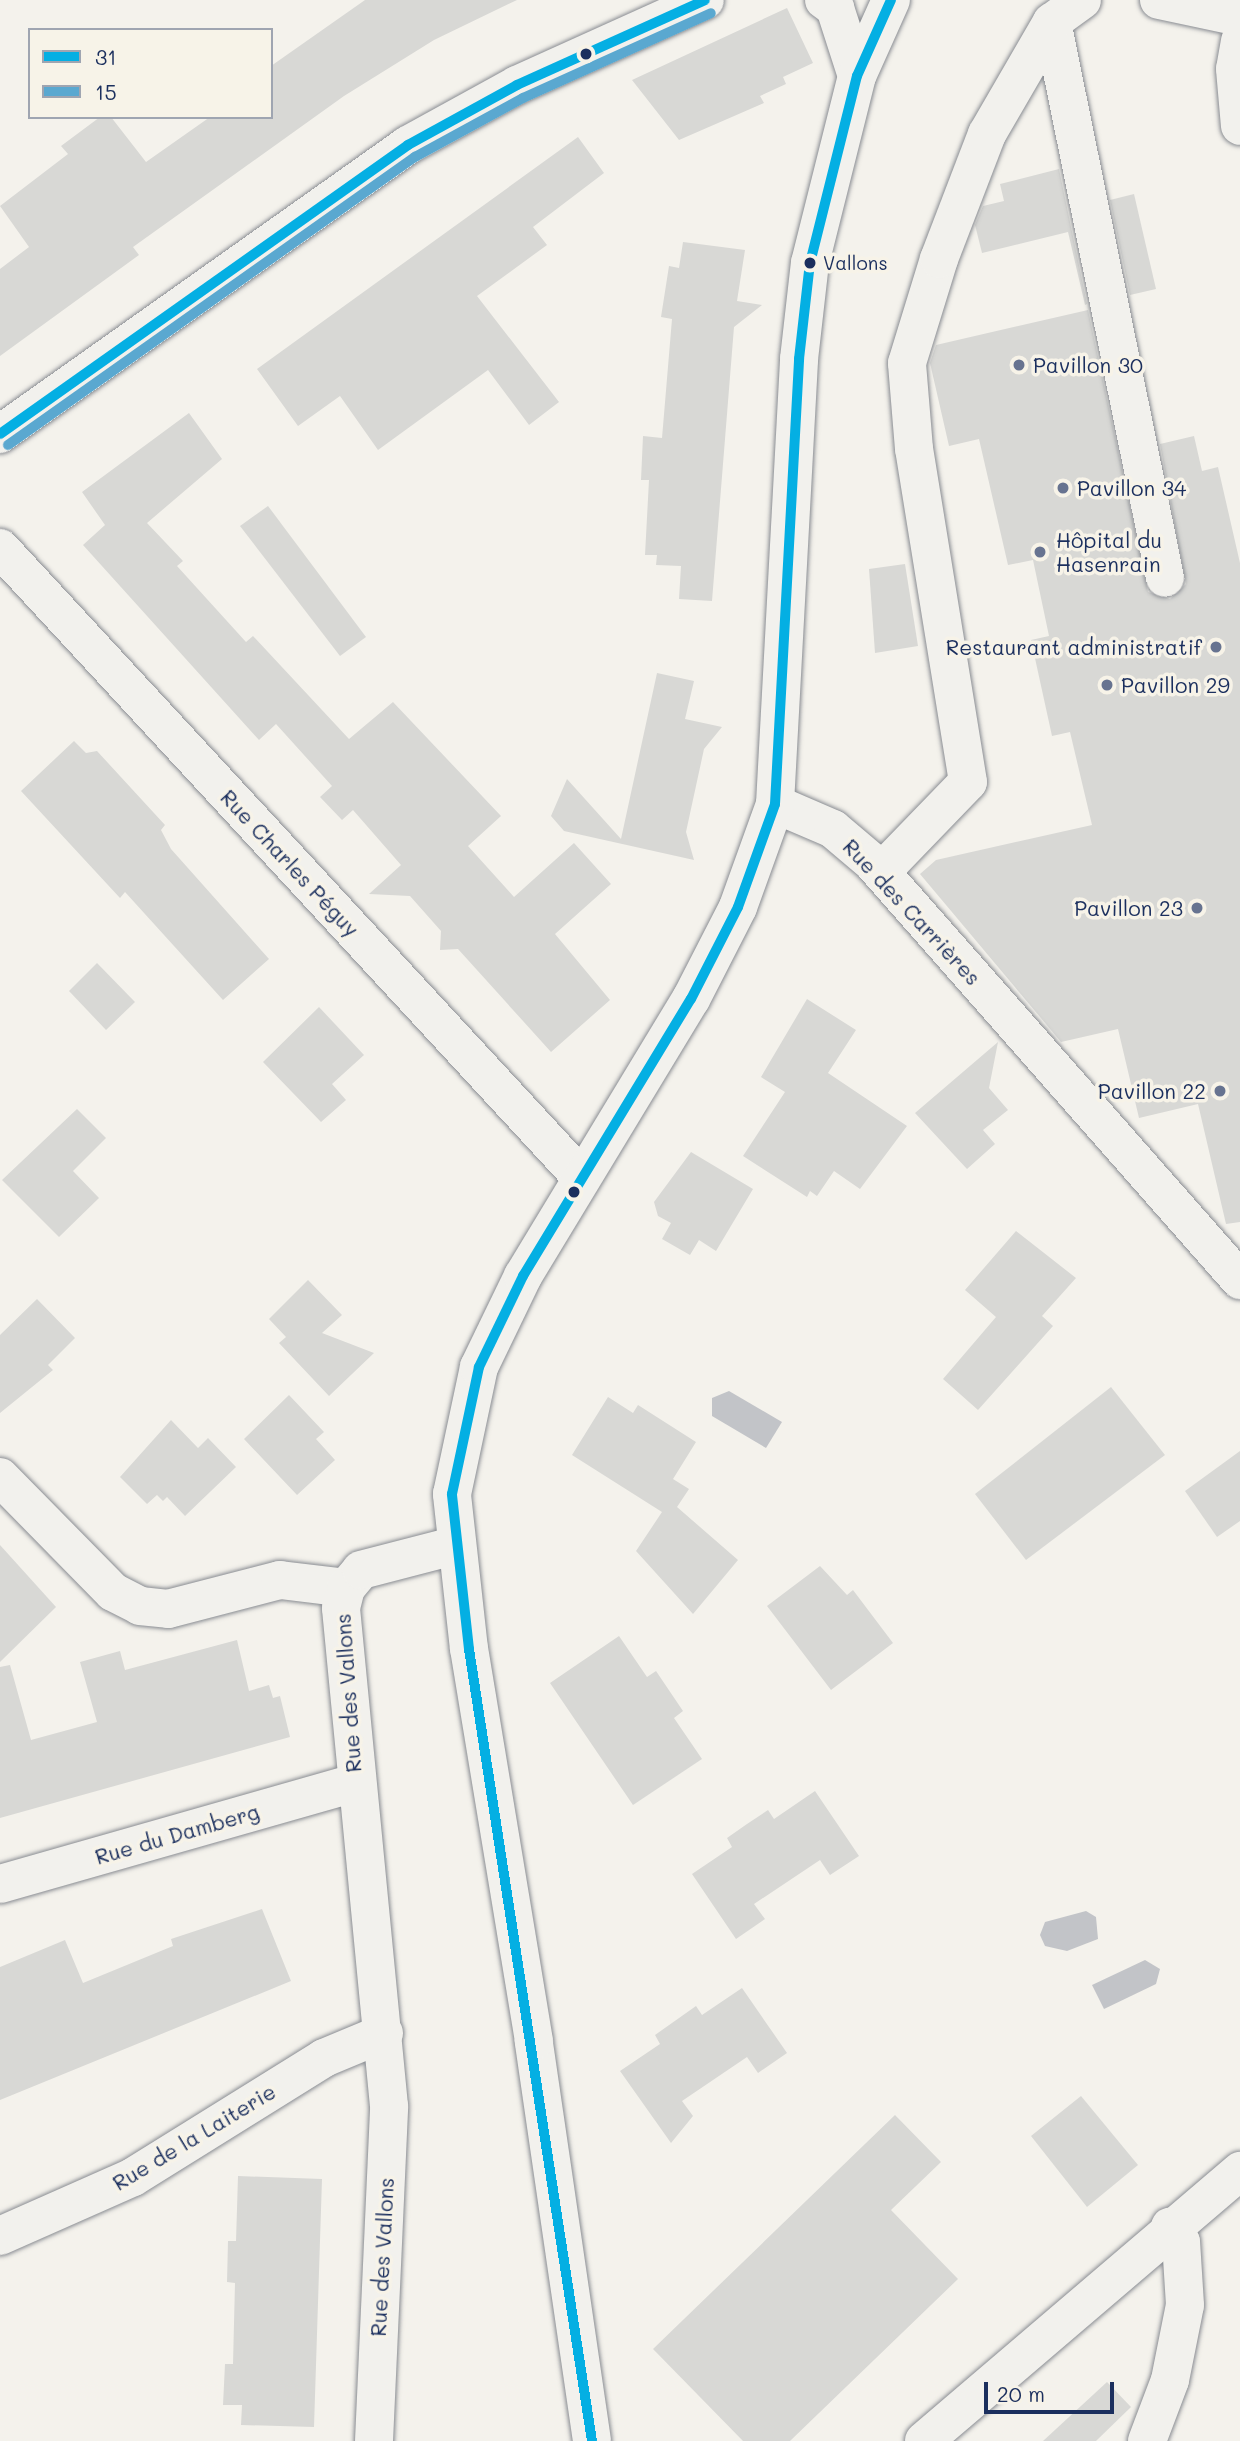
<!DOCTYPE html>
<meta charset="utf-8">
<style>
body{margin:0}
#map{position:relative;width:1240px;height:2441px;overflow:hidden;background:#f4f2ec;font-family:Mali,sans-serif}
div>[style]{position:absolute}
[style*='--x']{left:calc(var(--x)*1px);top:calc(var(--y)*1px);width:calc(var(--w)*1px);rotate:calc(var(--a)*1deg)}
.water>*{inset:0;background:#c2c4c8}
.building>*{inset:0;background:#d8d8d5}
.roads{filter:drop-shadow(0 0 2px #898c92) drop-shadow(0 0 2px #898c92)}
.minor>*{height:38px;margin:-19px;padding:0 19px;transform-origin:19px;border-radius:19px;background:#f2f1ed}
.major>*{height:38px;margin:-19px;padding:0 19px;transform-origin:19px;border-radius:19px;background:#f2f1ed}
.bus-1>*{height:10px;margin:-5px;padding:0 5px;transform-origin:5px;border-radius:5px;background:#04afe3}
.bus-2>*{height:10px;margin:-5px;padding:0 5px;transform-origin:5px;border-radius:5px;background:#5aa8d0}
.dots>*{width:19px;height:19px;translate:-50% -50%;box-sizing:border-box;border:4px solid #f7f3e8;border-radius:50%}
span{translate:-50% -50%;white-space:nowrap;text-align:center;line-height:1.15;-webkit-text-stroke:7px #f7f3e8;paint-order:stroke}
.bus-label{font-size:19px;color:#1b2f5e}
.left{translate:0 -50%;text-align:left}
.poi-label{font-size:21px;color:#1b2f5e}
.right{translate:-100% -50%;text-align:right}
.street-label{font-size:21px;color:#1b2f5e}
.legend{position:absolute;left:28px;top:28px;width:245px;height:91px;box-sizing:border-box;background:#f7f3e8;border:2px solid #9fa5b1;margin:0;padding:9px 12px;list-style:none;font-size:21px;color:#1b2f5e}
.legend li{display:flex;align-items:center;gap:14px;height:35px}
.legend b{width:35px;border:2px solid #9fa5b1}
.scale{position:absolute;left:984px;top:2382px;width:130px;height:32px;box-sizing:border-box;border:4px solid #1b2f5e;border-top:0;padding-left:9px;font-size:21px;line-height:24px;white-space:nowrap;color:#1b2f5e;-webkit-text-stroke:5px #f7f3e8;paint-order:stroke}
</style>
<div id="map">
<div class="water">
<i style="clip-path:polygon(729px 1391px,782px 1422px,766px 1448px,712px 1416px,712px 1398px)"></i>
<i style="clip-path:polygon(1086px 1911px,1096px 1917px,1098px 1939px,1067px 1951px,1045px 1946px,1040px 1935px,1045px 1922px)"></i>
<i style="clip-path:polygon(1145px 1960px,1160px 1969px,1156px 1984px,1104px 2009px,1092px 1985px)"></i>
</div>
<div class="building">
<i style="clip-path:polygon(365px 0,517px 0,434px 40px,344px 96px,133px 247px,139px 255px,0 356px,0 269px,29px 247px,0 206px,68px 154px,61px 146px,100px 117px,111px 117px,146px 162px,210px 117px,271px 117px,271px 66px)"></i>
<i style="clip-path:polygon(787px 8px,813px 63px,783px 77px,786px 84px,760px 96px,764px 103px,679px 140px,632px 80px)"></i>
<i style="clip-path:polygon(578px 137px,604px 173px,533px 227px,547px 245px,477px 296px,559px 402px,529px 425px,488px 370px,378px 450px,340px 396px,298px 426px,257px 369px)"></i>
<i style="clip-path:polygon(1059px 169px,1087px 304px,1085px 305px,1068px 232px,982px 253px,975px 225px,983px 206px,1004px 201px,1000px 184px)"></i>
<i style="clip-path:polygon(1134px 194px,1156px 289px,1130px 295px,1110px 200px)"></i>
<i style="clip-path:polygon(683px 242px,745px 250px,737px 301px,762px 305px,734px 327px,712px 601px,679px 599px,681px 566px,656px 565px,657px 555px,645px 555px,649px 480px,641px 480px,643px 436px,662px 438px,672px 319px,661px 317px,669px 266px,679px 268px)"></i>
<i style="clip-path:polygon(1088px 310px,1148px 592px,1170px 599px,1186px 584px,1160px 444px,1194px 436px,1202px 471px,1218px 467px,1240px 563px,1240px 1222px,1226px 1224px,1198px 1104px,1139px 1118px,1118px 1029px,1061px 1042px,920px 874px,936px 860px,1092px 825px,1070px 732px,1052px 736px,1031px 640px,1049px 636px,1033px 560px,1008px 565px,979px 439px,949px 446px,930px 363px,936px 345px)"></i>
<i style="clip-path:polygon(189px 413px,222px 459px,147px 523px,183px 561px,177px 566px,246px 642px,253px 636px,349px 739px,393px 702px,501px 816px,468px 846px,514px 897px,574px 843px,611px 884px,555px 934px,610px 1000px,551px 1052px,458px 949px,440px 950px,441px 931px,410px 896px,369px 894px,401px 865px,353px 810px,342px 820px,320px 797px,332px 786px,276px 724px,259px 740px,83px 545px,105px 525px,82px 492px)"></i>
<i style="clip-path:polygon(268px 506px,366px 637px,340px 656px,240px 526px)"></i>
<i style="clip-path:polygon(905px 564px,918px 646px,875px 653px,869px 569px)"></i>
<i style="clip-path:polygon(657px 673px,694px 681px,685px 719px,722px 727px,704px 749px,686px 832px,694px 860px,564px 831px,551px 816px,567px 779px,621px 839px)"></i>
<i style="clip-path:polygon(74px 741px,86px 753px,97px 751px,165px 825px,161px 830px,171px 849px,269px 959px,223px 1000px,125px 892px,120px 898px,21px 791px)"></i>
<i style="clip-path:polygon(97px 963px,135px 1002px,106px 1030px,69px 991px)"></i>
<i style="clip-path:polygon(807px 999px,856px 1030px,828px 1073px,907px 1126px,860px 1189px,834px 1171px,817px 1196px,810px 1191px,807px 1197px,743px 1156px,785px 1092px,761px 1077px)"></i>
<i style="clip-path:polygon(319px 1007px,364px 1055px,332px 1084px,346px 1100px,321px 1122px,263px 1062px)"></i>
<i style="clip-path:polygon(998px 1042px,989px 1088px,1008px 1110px,983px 1130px,995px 1144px,967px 1169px,915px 1113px)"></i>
<i style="clip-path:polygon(77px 1109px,106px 1138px,73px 1171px,99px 1198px,59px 1237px,2px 1180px)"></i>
<i style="clip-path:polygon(691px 1152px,753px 1189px,716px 1251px,699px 1240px,690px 1255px,662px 1239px,671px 1223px,658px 1216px,654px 1202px)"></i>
<i style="clip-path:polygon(1016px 1231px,1076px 1278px,1042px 1316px,1053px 1326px,978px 1410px,943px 1379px,996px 1317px,965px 1290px)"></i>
<i style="clip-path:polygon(308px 1280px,342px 1315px,322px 1333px,374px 1353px,329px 1396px,279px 1343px,286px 1337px,269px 1319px)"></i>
<i style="clip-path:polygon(37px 1299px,75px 1338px,48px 1365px,53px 1370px,0 1413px,0 1335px)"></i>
<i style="clip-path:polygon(1111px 1387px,1165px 1455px,1026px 1560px,975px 1494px)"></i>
<i style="clip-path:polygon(289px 1395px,324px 1432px,316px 1439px,335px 1460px,297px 1495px,244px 1439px)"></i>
<i style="clip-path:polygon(608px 1397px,633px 1413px,638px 1405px,696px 1442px,673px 1479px,689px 1489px,677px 1507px,738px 1560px,693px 1614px,636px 1551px,662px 1512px,572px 1455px)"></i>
<i style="clip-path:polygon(171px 1420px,198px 1448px,208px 1438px,236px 1467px,185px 1516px,167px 1497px,163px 1501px,157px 1495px,147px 1504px,120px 1477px)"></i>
<i style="clip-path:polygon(1240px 1451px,1240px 1521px,1217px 1537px,1185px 1491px)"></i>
<i style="clip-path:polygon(0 1545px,56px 1607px,0 1662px)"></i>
<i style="clip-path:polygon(820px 1566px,847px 1595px,853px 1590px,893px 1643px,831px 1690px,767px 1606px)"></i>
<i style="clip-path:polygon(619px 1636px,647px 1677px,656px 1671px,683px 1711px,674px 1718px,702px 1759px,633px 1805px,550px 1683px)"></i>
<i style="clip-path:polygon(237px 1640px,249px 1691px,269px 1685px,273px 1698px,280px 1696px,290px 1737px,0 1818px,0 1667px,10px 1665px,31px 1740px,97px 1722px,80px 1662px,120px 1651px,125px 1670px)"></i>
<i style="clip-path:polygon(815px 1791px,859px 1856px,830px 1875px,820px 1860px,754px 1904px,765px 1919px,736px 1939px,692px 1874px,732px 1847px,727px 1838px,747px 1824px,768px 1810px,774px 1819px)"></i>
<i style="clip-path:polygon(262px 1909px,291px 1981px,0 2100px,0 1967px,65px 1940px,83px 1983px,173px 1946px,171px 1939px)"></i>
<i style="clip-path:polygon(742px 1988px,787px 2053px,758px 2073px,747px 2057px,682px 2101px,693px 2116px,671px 2143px,620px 2071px,660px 2044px,655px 2035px,696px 2006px,702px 2015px)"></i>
<i style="clip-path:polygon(1081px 2096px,1138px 2165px,1087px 2207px,1031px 2136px)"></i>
<i style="clip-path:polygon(895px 2115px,941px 2162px,891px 2210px,958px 2279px,790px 2441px,743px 2441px,653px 2349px)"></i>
<i style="clip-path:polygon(238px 2176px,322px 2179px,314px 2427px,241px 2425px,242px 2405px,223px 2405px,225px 2364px,233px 2364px,235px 2283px,227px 2282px,228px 2241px,236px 2241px)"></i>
<i style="clip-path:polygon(1107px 2382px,1131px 2407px,1096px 2441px,1043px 2441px)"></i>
</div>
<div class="roads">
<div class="minor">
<i style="--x:824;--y:0;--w:14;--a:36"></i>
<i style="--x:835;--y:8;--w:71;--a:72.1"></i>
<i style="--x:1159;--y:0;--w:83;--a:11.9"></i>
<i style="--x:1052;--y:22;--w:567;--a:78.51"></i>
<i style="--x:1240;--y:41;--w:28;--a:100"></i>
<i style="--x:1235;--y:69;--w:57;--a:85"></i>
<i style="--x:0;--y:548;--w:856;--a:47.27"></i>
<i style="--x:775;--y:804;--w:63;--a:23.3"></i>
<i style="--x:833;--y:829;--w:51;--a:40.2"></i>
<i style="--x:872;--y:862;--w:557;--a:48.64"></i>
<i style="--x:881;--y:872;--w:125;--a:-46"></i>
<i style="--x:968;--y:782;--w:337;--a:-99.2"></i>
<i style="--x:914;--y:449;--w:86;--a:-94.7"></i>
<i style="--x:907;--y:363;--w:109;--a:-72.9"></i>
<i style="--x:939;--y:259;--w:134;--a:-69"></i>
<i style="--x:987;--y:134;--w:129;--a:-59.9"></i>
<i style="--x:1052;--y:22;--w:37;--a:-36"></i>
<i style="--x:0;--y:1477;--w:161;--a:45.5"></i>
<i style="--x:113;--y:1592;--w:30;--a:27"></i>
<i style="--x:140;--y:1606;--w:28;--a:6"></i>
<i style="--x:168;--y:1609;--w:116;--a:-14.5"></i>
<i style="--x:280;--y:1580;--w:66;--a:6.9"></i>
<i style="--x:0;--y:1884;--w:368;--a:-15.9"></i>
<i style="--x:0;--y:2236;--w:145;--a:-23.9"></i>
<i style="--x:133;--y:2177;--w:225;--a:-31.9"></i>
<i style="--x:324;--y:2058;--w:65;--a:-22.6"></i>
<i style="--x:374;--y:2441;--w:335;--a:-87.4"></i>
<i style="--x:389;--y:2106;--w:500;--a:-95.51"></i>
<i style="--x:341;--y:1608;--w:21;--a:-76"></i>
<i style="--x:346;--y:1588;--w:23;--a:-50"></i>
<i style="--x:361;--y:1570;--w:96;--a:-14.5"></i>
<i style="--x:592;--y:2441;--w:404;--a:-98.3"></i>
<i style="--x:534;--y:2041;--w:397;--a:-99.4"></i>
<i style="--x:469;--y:1649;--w:156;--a:-96.3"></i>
<i style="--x:452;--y:1494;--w:130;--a:-78"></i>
<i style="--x:479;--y:1367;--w:101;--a:-64.2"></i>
<i style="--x:523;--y:1276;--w:324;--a:-58.8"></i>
<i style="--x:691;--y:999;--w:103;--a:-62.9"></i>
<i style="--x:738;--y:907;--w:109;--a:-70.2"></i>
<i style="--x:775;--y:804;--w:446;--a:-86.9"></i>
<i style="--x:799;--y:359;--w:97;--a:-83.5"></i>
<i style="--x:810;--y:263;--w:193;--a:-75.9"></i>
<i style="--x:857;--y:76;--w:83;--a:-65.9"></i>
<i style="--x:924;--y:2441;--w:416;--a:-40.5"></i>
<i style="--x:1147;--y:2441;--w:65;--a:-69.3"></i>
<i style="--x:1170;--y:2380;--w:76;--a:-78.7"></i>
<i style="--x:1185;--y:2305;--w:63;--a:-93.6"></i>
<i style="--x:1181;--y:2242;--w:19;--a:-125"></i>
</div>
<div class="major">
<i style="--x:0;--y:434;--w:500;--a:-35.3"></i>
<i style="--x:408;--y:145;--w:124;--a:-28.8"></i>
<i style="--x:517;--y:85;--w:206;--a:-24.3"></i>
</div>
</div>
<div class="bus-1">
<i style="--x:0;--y:434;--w:500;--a:-35.3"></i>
<i style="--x:408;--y:145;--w:124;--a:-28.8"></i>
<i style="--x:517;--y:85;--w:206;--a:-24.3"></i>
<i style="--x:592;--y:2441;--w:801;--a:-98.83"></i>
<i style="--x:469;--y:1649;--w:156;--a:-96.3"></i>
<i style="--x:452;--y:1494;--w:130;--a:-78"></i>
<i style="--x:479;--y:1367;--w:101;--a:-64.2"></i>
<i style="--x:523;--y:1276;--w:324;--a:-58.8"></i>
<i style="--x:691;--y:999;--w:103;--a:-62.9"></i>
<i style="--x:738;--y:907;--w:109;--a:-70.2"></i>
<i style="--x:775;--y:804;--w:446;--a:-86.9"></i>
<i style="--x:799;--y:359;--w:97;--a:-83.5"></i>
<i style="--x:810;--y:263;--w:193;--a:-75.9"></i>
<i style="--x:857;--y:76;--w:83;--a:-65.9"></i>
</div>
<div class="bus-2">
<i style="--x:8;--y:445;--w:499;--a:-35.3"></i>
<i style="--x:415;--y:157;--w:123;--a:-28.6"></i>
<i style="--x:523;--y:98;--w:206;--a:-24.3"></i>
</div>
<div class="dots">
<i style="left:586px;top:54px;background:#1b2f5e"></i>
<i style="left:810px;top:263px;background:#1b2f5e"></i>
<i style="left:1019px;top:365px;background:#677390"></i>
<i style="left:1063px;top:488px;background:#677390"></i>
<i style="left:1040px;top:552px;background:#677390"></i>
<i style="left:1216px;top:647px;background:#677390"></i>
<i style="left:1107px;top:685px;background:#677390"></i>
<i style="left:1197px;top:908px;background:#677390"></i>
<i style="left:1220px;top:1091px;background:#677390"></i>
<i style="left:574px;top:1192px;background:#1b2f5e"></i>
</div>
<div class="bus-label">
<span class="left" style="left:823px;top:263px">Vallons</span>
</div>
<div class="poi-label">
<span class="left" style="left:1033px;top:365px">Pavillon 30</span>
<span class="left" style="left:1077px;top:488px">Pavillon 34</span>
<span class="left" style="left:1056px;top:552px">Hôpital du<br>Hasenrain</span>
<span class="right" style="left:1202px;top:647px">Restaurant administratif</span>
<span class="left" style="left:1121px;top:685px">Pavillon 29</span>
<span class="right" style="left:1183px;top:908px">Pavillon 23</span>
<span class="right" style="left:1206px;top:1091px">Pavillon 22</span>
</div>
<div class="street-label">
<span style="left:290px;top:863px;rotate:47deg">Rue Charles Péguy</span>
<span style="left:912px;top:912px;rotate:47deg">Rue des Carrières</span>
<span style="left:348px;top:1693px;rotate:-94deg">Rue des Vallons</span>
<span style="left:177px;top:1834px;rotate:-16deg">Rue du Damberg</span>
<span style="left:194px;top:2137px;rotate:-31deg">Rue de la Laiterie</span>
<span style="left:382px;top:2257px;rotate:-87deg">Rue des Vallons</span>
</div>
<ul class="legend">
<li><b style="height:9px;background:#04afe3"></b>31</li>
<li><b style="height:9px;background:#5aa8d0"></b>15</li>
</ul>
<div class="scale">20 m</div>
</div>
